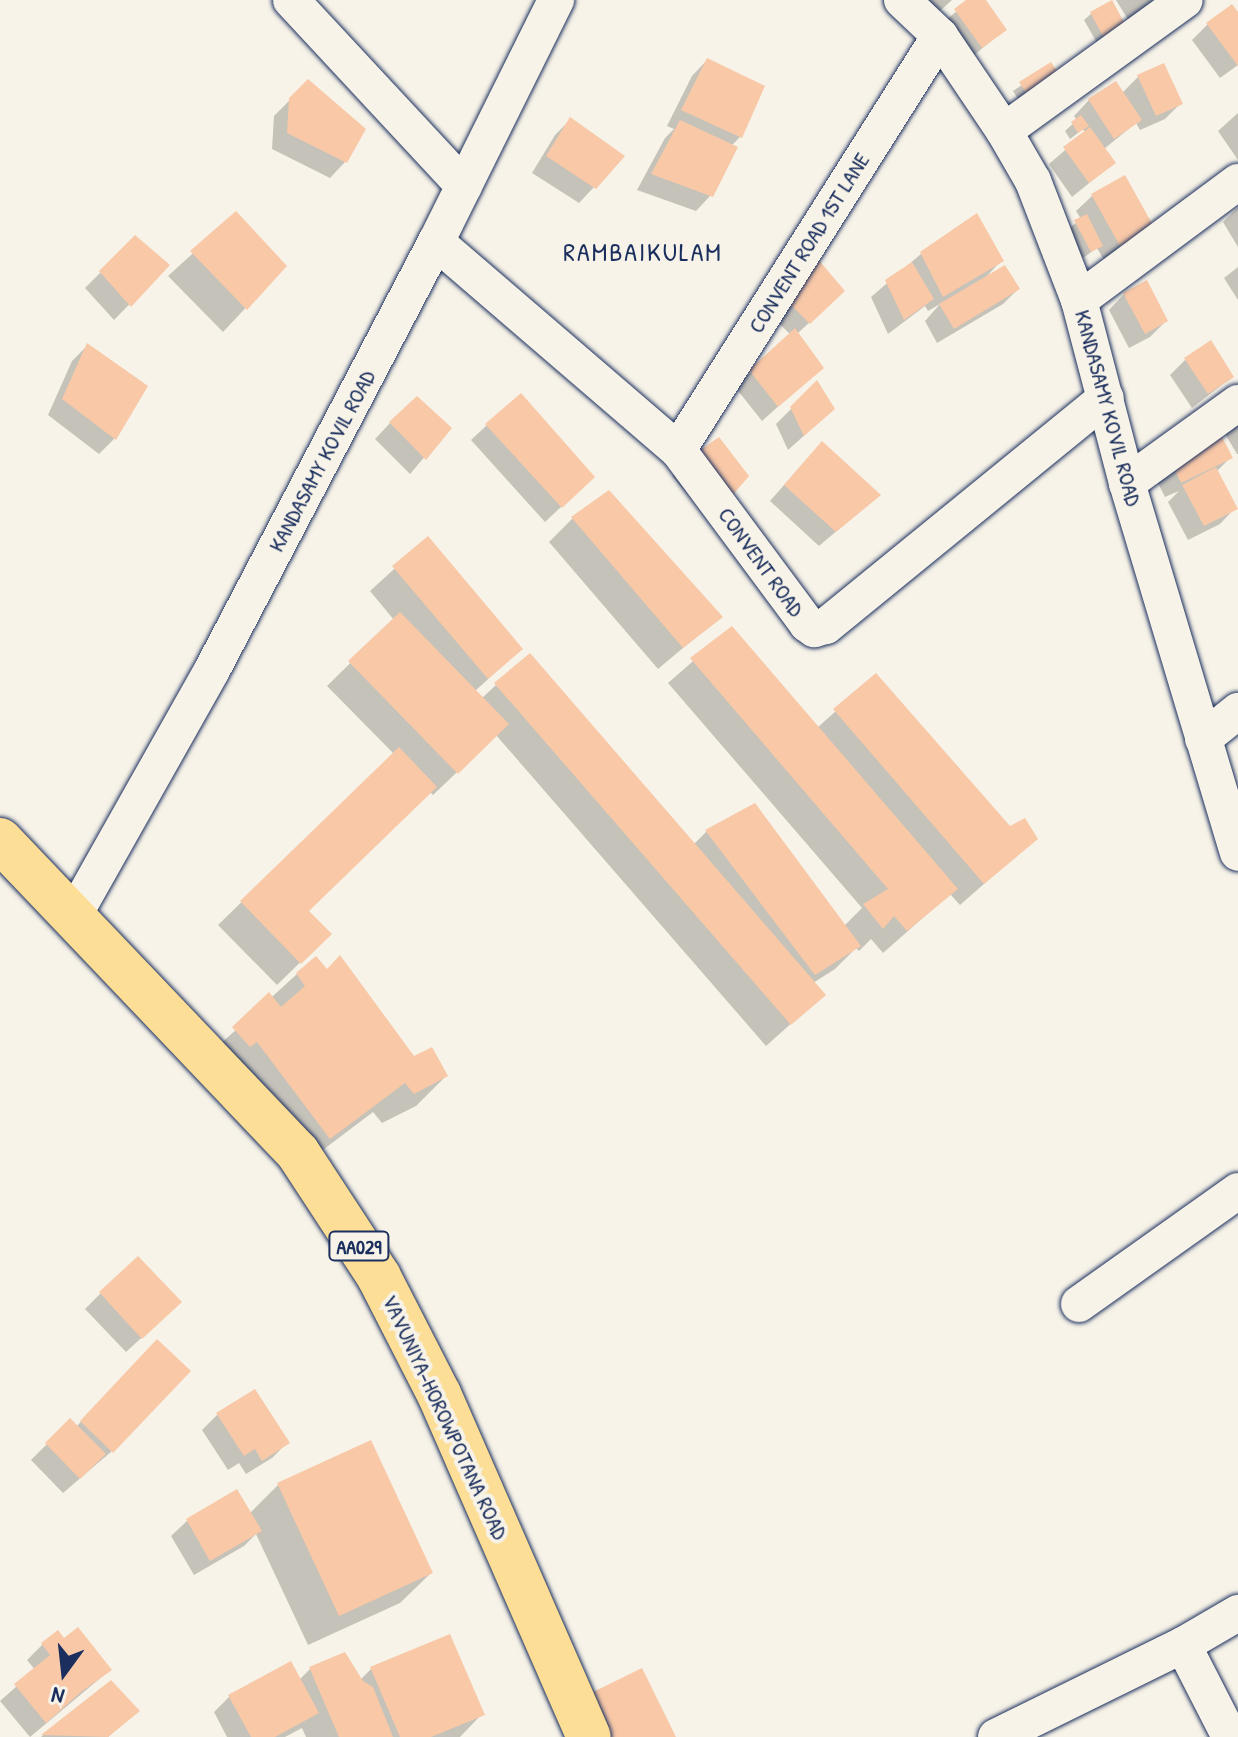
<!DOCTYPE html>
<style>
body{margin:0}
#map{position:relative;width:1238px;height:1737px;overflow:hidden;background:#f7f3e8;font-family:"Patrick Hand",sans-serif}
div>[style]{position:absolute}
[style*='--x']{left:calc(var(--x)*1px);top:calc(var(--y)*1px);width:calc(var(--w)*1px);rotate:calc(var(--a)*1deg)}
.shadow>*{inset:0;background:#0003}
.building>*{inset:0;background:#f8c8a7}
.roads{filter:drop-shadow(0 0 2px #1b2f5e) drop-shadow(0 0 2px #1b2f5e)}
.street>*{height:36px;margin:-18px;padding:0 18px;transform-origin:18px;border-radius:18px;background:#f7f3e8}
.highway>*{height:44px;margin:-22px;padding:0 22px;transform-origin:22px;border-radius:22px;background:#fcde96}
span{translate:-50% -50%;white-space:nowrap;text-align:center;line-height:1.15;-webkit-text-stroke:8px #f7f3e8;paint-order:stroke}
.shield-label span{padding:2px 6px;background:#f7f3e8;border:2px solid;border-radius:6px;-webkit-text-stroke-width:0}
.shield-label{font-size:20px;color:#1b2f5e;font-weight:700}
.street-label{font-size:22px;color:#1b2f5e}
.quarter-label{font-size:26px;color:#1b2f5e;letter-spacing:2px}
.north{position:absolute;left:24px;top:1633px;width:80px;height:80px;-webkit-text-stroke:6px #f7f3e8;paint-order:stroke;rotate:195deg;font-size:22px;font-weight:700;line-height:32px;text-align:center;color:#1b2f5e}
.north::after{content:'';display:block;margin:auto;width:28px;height:36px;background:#1b2f5e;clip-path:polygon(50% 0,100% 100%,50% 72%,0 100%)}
</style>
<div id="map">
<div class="shadow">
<i style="clip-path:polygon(911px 0,952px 0,930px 20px)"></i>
<i style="clip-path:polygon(970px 0,983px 0,1004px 30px,966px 62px,940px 25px)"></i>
<i style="clip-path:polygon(1116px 0,1170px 0,1132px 26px)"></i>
<i style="clip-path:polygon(1092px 13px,1124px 26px,1097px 43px,1084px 20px)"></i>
<i style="clip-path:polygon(1238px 15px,1238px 65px,1220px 78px,1192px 40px,1208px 24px)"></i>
<i style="clip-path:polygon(707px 60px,740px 137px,731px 146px,711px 195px,696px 211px,637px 190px,665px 138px,674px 129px,667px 126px,692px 76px)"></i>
<i style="clip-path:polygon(1051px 65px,1022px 105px,1013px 91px)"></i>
<i style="clip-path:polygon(1163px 66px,1181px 103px,1165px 119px,1140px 130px,1136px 123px,1104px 149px,1114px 163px,1072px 197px,1049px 164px,1085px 133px,1083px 129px,1070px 139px,1065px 131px,1077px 120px,1074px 116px,1089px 100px,1122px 93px,1138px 77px)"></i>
<i style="clip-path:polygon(308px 82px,345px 162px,330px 178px,272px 149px,274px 116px)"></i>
<i style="clip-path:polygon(1238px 113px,1238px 160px,1218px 131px)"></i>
<i style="clip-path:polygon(570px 120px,594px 187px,579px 203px,532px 173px,555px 135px)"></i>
<i style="clip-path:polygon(1124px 178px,1151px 227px,1104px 260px,1097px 248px,1083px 258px,1068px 229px,1081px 219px,1076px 211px,1092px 196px)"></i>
<i style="clip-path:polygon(1238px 207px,1238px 247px,1223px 222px)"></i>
<i style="clip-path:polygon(236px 214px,285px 266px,223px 332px,168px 276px)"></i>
<i style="clip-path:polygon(135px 238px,167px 266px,114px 320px,85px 288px)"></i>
<i style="clip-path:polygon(922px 253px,1001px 261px,986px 277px,1018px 289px,1003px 304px,937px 343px,925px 321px,940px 304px,928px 311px,925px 306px,888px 334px,871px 297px)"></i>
<i style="clip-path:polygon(1238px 267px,1238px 300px,1224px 278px)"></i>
<i style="clip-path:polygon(796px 269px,827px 306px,797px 334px,821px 368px,762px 421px,735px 387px,791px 335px,766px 311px)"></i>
<i style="clip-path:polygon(1124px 294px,1166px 321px,1150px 337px,1129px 348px,1109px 310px)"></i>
<i style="clip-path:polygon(87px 346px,145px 387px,114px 439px,99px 454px,48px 415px,72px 361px)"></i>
<i style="clip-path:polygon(1185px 360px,1232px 377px,1192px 408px,1170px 375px)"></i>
<i style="clip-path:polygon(817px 383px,817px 424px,788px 450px,776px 424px)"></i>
<i style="clip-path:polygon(1238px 421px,1238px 454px,1237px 454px,1225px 434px)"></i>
<i style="clip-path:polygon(390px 423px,449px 428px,410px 474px,375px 439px)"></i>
<i style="clip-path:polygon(487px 425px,577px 492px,545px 522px,471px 440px)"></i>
<i style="clip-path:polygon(1230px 458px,1216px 472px,1235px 508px,1220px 524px,1188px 540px,1168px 502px,1179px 491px,1165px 497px,1155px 477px,1171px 461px)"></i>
<i style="clip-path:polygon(807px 459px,878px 496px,819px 546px,770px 501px)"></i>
<i style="clip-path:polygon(687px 461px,708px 518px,672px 476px)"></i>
<i style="clip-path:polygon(609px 492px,720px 617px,658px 669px,549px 542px,572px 519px)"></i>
<i style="clip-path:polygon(427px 539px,521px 649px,474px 692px,481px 699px,496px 685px,693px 845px,707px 831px,844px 926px,862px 908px,668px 683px,731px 628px,817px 728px,876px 675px,1009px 829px,1035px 839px,960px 905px,950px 894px,883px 953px,871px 939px,859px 951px,856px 948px,835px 969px,813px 983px,823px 995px,766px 1046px,496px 735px,433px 795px,430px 792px,307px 911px,329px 934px,277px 985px,218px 925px,394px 754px,327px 686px,394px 620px,370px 591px)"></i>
<i style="clip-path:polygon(297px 974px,413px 1058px,446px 1076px,416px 1106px,382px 1123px,373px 1112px,299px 1168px,204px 1059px)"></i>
<i style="clip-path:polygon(101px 1293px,163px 1318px,126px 1352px,85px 1309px)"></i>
<i style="clip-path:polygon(134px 1365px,112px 1451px,63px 1493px,31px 1460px,70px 1421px,76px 1427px)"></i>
<i style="clip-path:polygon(218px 1414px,287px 1443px,272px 1458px,246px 1474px,239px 1463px,228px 1470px,202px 1430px)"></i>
<i style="clip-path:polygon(370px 1442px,431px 1573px,400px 1603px,308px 1645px,256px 1534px,244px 1546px,194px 1575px,171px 1536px,187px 1521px,236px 1492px,249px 1514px,278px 1485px)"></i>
<i style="clip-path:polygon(64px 1641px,110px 1670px,30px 1737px,0 1701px,35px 1670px,27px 1660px,42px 1645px)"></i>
<i style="clip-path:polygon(372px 1668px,482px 1714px,460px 1737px,306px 1737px,302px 1728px,285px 1737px,227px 1737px,214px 1712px,229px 1697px,299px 1680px,310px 1669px,360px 1680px)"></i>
<i style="clip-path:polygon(111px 1683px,137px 1711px,108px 1737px,41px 1737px)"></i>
</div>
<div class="building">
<i style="clip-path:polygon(966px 0,986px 0,1007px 30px,982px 48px,954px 9px)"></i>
<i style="clip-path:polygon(1112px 0,1126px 26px,1104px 38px,1090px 12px)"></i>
<i style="clip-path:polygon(1232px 4px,1238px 12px,1238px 66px,1206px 23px)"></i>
<i style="clip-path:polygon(707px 58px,765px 86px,742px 138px,681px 110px)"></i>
<i style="clip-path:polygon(1051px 62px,1062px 79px,1030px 99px,1019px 82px)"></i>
<i style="clip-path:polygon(1164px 63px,1183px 104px,1156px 116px,1137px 75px)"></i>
<i style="clip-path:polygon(308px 79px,366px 129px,347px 163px,287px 133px,289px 98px)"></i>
<i style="clip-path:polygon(1116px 81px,1142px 120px,1114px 139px,1088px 99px)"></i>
<i style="clip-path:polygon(1081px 115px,1089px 126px,1078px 133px,1071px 122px)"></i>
<i style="clip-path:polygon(570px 117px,625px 156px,596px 189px,546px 156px)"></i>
<i style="clip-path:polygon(680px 120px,738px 147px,713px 197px,651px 174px)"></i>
<i style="clip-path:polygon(1090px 127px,1116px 163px,1089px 183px,1063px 147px)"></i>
<i style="clip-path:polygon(1125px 175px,1154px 227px,1120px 246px,1091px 194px)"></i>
<i style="clip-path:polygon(236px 211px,287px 266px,247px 310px,190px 251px)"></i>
<i style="clip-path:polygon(977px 213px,1004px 261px,943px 297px,920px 252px)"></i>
<i style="clip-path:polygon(1087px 214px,1103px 246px,1091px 252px,1074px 220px)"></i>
<i style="clip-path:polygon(135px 235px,170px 265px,131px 307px,99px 271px)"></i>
<i style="clip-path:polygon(811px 251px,845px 291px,810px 324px,780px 294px)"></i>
<i style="clip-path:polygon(912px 262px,934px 299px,904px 320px,885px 280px)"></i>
<i style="clip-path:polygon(1005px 265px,1020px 289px,954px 329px,939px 304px)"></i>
<i style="clip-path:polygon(1147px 280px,1168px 321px,1145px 334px,1123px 293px)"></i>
<i style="clip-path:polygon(795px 328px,824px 368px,778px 407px,749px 370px)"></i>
<i style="clip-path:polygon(1211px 340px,1234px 377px,1208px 394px,1184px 358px)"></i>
<i style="clip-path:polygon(87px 343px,148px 386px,116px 440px,62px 399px)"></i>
<i style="clip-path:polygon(817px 380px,835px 409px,804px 436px,790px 407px)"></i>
<i style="clip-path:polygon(521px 393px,595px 477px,562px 508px,485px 424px)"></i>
<i style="clip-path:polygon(417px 396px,452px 428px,426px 460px,389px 422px)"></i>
<i style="clip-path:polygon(1221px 435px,1233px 458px,1181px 483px,1170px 459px)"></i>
<i style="clip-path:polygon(719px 437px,749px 476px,725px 504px,686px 460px)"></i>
<i style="clip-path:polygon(822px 441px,881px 495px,836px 532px,784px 485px)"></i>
<i style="clip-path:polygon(1216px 467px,1238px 509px,1204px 526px,1182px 485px)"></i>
<i style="clip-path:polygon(609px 490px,723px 617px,683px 648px,571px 517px)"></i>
<i style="clip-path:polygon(428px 536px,523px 649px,488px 679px,392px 566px)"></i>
<i style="clip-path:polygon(400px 612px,509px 724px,458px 774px,348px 661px)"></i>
<i style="clip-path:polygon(732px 626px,958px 889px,907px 931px,894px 916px,883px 929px,863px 904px,888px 889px,690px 658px)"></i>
<i style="clip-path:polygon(530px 653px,826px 995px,791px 1025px,494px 683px)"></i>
<i style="clip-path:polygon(876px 673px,1010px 826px,1025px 818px,1038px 839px,984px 884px,833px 709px)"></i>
<i style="clip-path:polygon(399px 747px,437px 787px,309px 911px,332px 934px,301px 964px,240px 901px)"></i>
<i style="clip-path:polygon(755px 803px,861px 946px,815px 975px,705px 830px)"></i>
<i style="clip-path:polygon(340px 955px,414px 1056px,432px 1047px,448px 1076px,414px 1094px,405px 1083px,330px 1139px,257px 1042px,250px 1047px,232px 1027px,269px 992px,281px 1007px,305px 986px,296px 973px,316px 956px,327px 969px)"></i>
<i style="clip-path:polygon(138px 1256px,182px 1302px,142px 1339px,99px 1292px)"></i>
<i style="clip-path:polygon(157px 1339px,191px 1371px,113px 1453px,80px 1421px)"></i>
<i style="clip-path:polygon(255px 1389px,290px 1443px,262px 1461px,255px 1449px,244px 1456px,216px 1413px)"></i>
<i style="clip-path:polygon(70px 1418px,106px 1454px,80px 1479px,45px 1443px)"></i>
<i style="clip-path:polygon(371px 1440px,433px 1573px,339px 1616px,277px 1483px)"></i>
<i style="clip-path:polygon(237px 1489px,262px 1531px,210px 1561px,186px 1519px)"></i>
<i style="clip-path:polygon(78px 1627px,112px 1670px,81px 1692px,46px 1723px,14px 1684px,50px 1655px,41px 1643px,58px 1630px,64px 1638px)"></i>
<i style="clip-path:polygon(450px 1634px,485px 1715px,431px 1737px,400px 1737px,370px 1667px)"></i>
<i style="clip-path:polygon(345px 1652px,363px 1681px,373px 1687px,393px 1737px,339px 1737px,309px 1667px)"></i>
<i style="clip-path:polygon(291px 1661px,319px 1713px,275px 1737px,251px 1737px,228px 1695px)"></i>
<i style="clip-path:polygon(642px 1668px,676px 1737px,605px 1737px,585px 1696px)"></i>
<i style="clip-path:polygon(111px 1680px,140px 1711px,108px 1737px,41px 1735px)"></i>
</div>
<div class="roads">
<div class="street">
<i style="--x:291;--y:0;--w:254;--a:47.1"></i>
<i style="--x:902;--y:0;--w:52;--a:43.5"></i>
<i style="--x:940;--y:36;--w:115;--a:56"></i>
<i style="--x:1004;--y:131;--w:58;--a:59.9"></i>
<i style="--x:1033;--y:181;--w:128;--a:68.9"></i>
<i style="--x:1079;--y:300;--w:189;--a:75.3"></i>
<i style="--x:1127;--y:483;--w:386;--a:73.3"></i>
<i style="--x:1004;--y:131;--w:223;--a:-35.9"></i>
<i style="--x:436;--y:242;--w:319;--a:40.7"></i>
<i style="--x:678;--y:450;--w:217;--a:53.4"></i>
<i style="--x:807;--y:624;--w:9;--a:36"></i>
<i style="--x:814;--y:629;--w:12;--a:-14"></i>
<i style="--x:826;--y:626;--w:361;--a:-39.2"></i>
<i style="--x:1079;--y:300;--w:198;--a:-36.6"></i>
<i style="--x:678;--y:450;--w:490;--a:-57.7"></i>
<i style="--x:1127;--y:483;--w:137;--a:-35.8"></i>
<i style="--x:1203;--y:739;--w:45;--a:-38.7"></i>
<i style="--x:74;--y:915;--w:281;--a:-60.6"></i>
<i style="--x:212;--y:670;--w:483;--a:-62.4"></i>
<i style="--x:436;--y:242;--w:270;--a:-63.6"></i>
<i style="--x:1079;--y:1304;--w:195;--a:-35.4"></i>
<i style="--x:1183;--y:1645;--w:103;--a:62.9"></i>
<i style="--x:996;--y:1737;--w:208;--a:-26.2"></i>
<i style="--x:1183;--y:1645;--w:64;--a:-30.2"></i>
</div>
<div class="highway">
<i style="--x:0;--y:840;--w:432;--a:46.4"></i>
<i style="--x:298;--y:1153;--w:148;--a:56.8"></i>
<i style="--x:379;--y:1277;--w:131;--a:62.9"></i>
<i style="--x:439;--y:1394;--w:374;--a:66.4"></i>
</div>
</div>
<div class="shield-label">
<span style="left:359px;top:1246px">AA029</span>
</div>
<div class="street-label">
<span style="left:809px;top:243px;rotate:-58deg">CONVENT ROAD 1ST LANE</span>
<span style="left:1108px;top:408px;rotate:75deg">KANDASAMY KOVIL ROAD</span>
<span style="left:322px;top:461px;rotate:-62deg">KANDASAMY KOVIL ROAD</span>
<span style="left:761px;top:562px;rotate:54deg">CONVENT ROAD</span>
<span style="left:445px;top:1417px;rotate:65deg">VAVUNIYA-HOROWPOTANA ROAD</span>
</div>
<div class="quarter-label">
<span style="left:643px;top:252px">RAMBAIKULAM</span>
</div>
<div class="north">N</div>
</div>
